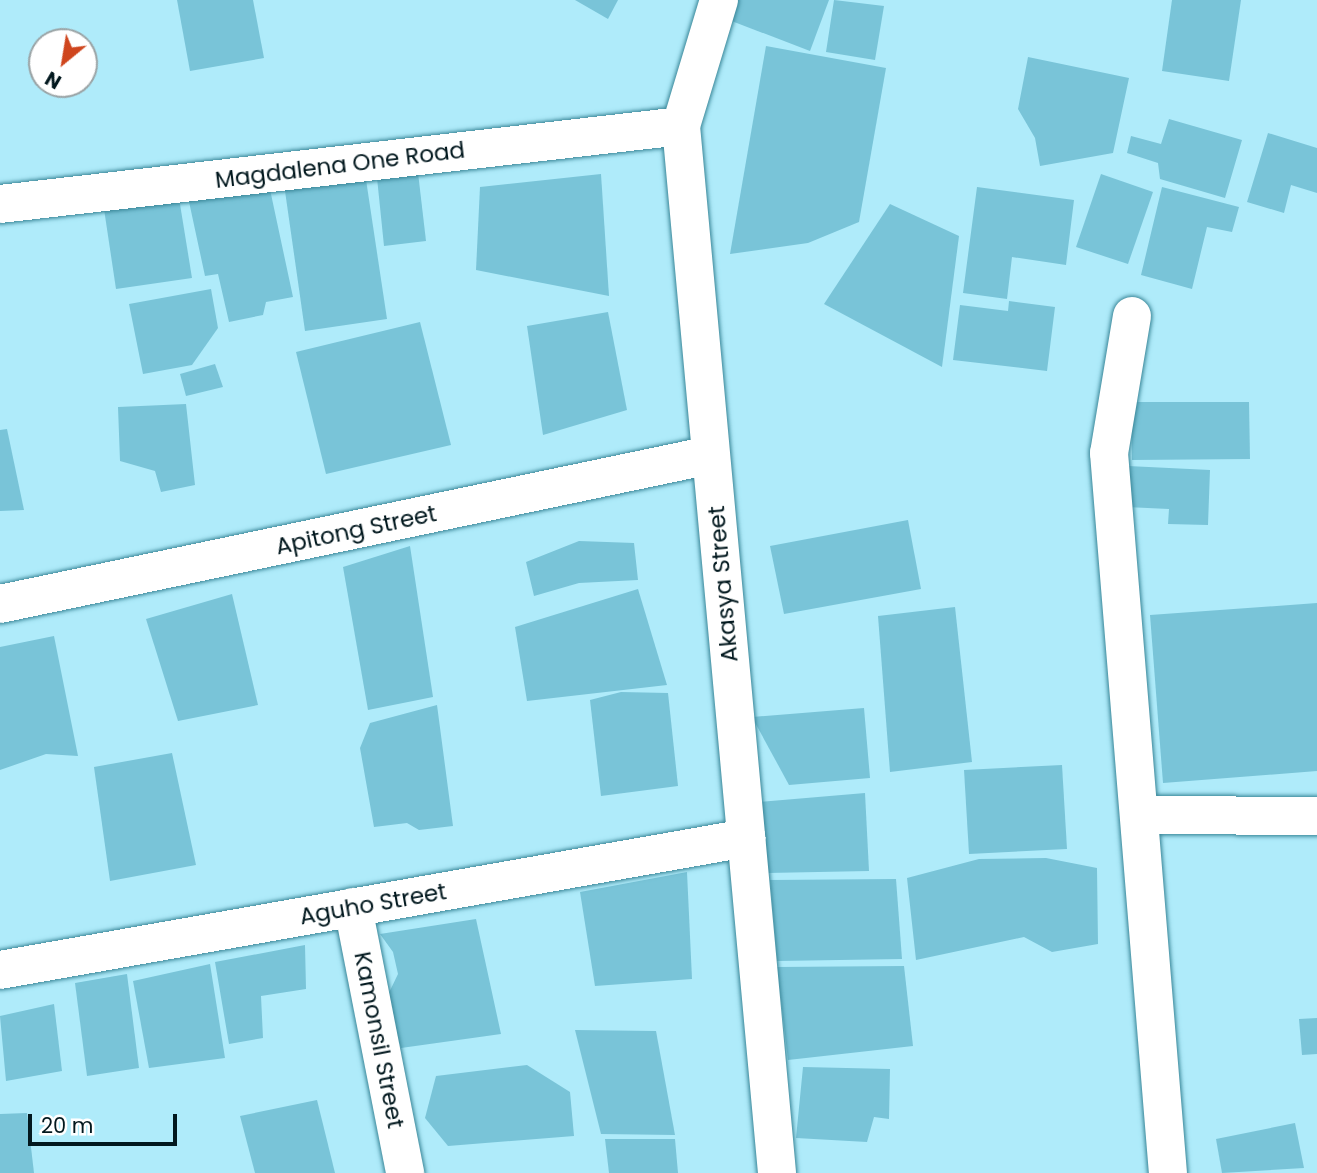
<!DOCTYPE html>
<style>
body{margin:0}
#map{position:relative;width:1317px;height:1173px;overflow:hidden;background:#afebfa;font-family:Poppins,sans-serif}
div>[style]{position:absolute}
[style*='--x']{left:calc(var(--x)*1px);top:calc(var(--y)*1px);width:calc(var(--w)*1px);rotate:calc(var(--a)*1deg)}
.building>*{inset:0;background:#79c4d8}
.roads{filter:drop-shadow(0 0 2px #398698) drop-shadow(0 0 2px #398698)}
.minor>*{height:38px;margin:-19px;padding:0 19px;transform-origin:19px;border-radius:19px;background:#fff}
span{translate:-50% -50%;white-space:nowrap;text-align:center;line-height:1.15;-webkit-text-stroke:5px #fff;paint-order:stroke}
.street-label{font-size:23px;color:#02181e}
.north{position:absolute;left:28px;top:28px;width:70px;height:70px;box-sizing:border-box;background:#fff;border:2px solid #9aa3a5;border-radius:50%;rotate:210deg;font-size:19px;font-weight:700;line-height:28px;text-align:center;color:#02181e}
.north::after{content:'';display:block;margin:auto;width:24px;height:32px;background:#cf461e;clip-path:polygon(50% 0,100% 100%,50% 72%,0 100%)}
.scale{position:absolute;left:28px;top:1114px;width:149px;height:32px;box-sizing:border-box;border:4px solid #02181e;border-top:0;padding-left:9px;font-size:21px;line-height:24px;white-space:nowrap;color:#02181e;-webkit-text-stroke:5px #fff;paint-order:stroke}
</style>
<div id="map">
<div class="building">
<i style="clip-path:polygon(177px 0,253px 0,264px 58px,190px 71px)"></i>
<i style="clip-path:polygon(575px 0,618px 0,608px 19px)"></i>
<i style="clip-path:polygon(722px 0,829px 0,810px 51px,716px 15px)"></i>
<i style="clip-path:polygon(834px 0,884px 6px,875px 60px,826px 52px)"></i>
<i style="clip-path:polygon(1172px 0,1241px 0,1229px 81px,1162px 71px)"></i>
<i style="clip-path:polygon(766px 46px,886px 68px,859px 222px,808px 243px,730px 254px)"></i>
<i style="clip-path:polygon(1028px 57px,1129px 78px,1113px 153px,1040px 166px,1035px 138px,1018px 109px)"></i>
<i style="clip-path:polygon(1169px 119px,1242px 140px,1225px 198px,1160px 179px,1158px 163px,1127px 153px,1131px 136px,1161px 144px)"></i>
<i style="clip-path:polygon(1268px 133px,1317px 148px,1317px 193px,1291px 185px,1284px 213px,1247px 202px)"></i>
<i style="clip-path:polygon(417px 164px,426px 241px,384px 246px,376px 168px)"></i>
<i style="clip-path:polygon(365px 173px,387px 319px,305px 331px,284px 184px)"></i>
<i style="clip-path:polygon(601px 174px,609px 296px,476px 270px,480px 187px)"></i>
<i style="clip-path:polygon(1101px 174px,1153px 192px,1128px 264px,1076px 247px)"></i>
<i style="clip-path:polygon(268px 180px,293px 297px,266px 302px,263px 315px,229px 322px,218px 274px,205px 276px,188px 197px)"></i>
<i style="clip-path:polygon(977px 187px,1074px 200px,1066px 265px,1012px 257px,1007px 299px,963px 293px)"></i>
<i style="clip-path:polygon(1162px 187px,1239px 207px,1232px 232px,1207px 227px,1192px 289px,1141px 275px)"></i>
<i style="clip-path:polygon(179px 198px,192px 278px,116px 289px,104px 209px)"></i>
<i style="clip-path:polygon(890px 204px,959px 236px,942px 367px,824px 304px)"></i>
<i style="clip-path:polygon(211px 289px,218px 328px,192px 365px,143px 374px,129px 304px)"></i>
<i style="clip-path:polygon(1009px 301px,1055px 307px,1047px 371px,953px 360px,960px 305px,1008px 311px)"></i>
<i style="clip-path:polygon(608px 312px,627px 410px,543px 435px,527px 326px)"></i>
<i style="clip-path:polygon(420px 322px,451px 445px,326px 474px,296px 352px)"></i>
<i style="clip-path:polygon(215px 364px,223px 387px,186px 396px,180px 374px)"></i>
<i style="clip-path:polygon(1131px 402px,1249px 402px,1250px 459px,1132px 460px)"></i>
<i style="clip-path:polygon(186px 404px,195px 485px,161px 492px,155px 471px,120px 461px,118px 407px)"></i>
<i style="clip-path:polygon(7px 429px,24px 510px,0 511px,0 430px)"></i>
<i style="clip-path:polygon(1128px 466px,1210px 470px,1208px 525px,1168px 524px,1169px 509px,1126px 507px)"></i>
<i style="clip-path:polygon(908px 520px,921px 589px,784px 614px,770px 546px)"></i>
<i style="clip-path:polygon(579px 541px,634px 543px,638px 580px,579px 583px,534px 596px,526px 562px)"></i>
<i style="clip-path:polygon(410px 546px,433px 697px,368px 710px,343px 567px)"></i>
<i style="clip-path:polygon(638px 589px,667px 685px,527px 701px,515px 627px)"></i>
<i style="clip-path:polygon(232px 594px,258px 705px,178px 721px,146px 619px)"></i>
<i style="clip-path:polygon(1317px 603px,1317px 771px,1163px 783px,1150px 615px)"></i>
<i style="clip-path:polygon(955px 607px,972px 762px,890px 772px,878px 616px)"></i>
<i style="clip-path:polygon(54px 636px,78px 756px,46px 754px,0 770px,0 647px)"></i>
<i style="clip-path:polygon(621px 692px,668px 693px,678px 786px,601px 796px,590px 700px)"></i>
<i style="clip-path:polygon(437px 705px,453px 826px,419px 830px,407px 823px,374px 827px,360px 748px,370px 723px)"></i>
<i style="clip-path:polygon(864px 708px,870px 778px,789px 785px,752px 717px)"></i>
<i style="clip-path:polygon(172px 753px,196px 865px,110px 881px,94px 767px)"></i>
<i style="clip-path:polygon(1062px 765px,1067px 849px,969px 854px,964px 770px)"></i>
<i style="clip-path:polygon(865px 793px,869px 871px,767px 873px,760px 802px)"></i>
<i style="clip-path:polygon(1046px 858px,1097px 868px,1098px 944px,1052px 952px,1024px 937px,916px 960px,907px 878px,979px 859px)"></i>
<i style="clip-path:polygon(687px 872px,692px 979px,595px 986px,580px 892px)"></i>
<i style="clip-path:polygon(896px 879px,902px 959px,777px 961px,770px 880px)"></i>
<i style="clip-path:polygon(476px 919px,501px 1034px,401px 1048px,385px 1001px,398px 974px,393px 952px,380px 934px)"></i>
<i style="clip-path:polygon(305px 945px,306px 989px,261px 996px,263px 1038px,229px 1044px,215px 962px)"></i>
<i style="clip-path:polygon(210px 964px,225px 1058px,149px 1068px,133px 981px)"></i>
<i style="clip-path:polygon(904px 966px,913px 1046px,788px 1060px,777px 967px)"></i>
<i style="clip-path:polygon(127px 974px,139px 1068px,87px 1076px,75px 983px)"></i>
<i style="clip-path:polygon(54px 1004px,62px 1071px,6px 1081px,0 1016px)"></i>
<i style="clip-path:polygon(1317px 1018px,1317px 1054px,1302px 1055px,1299px 1019px)"></i>
<i style="clip-path:polygon(575px 1030px,656px 1031px,675px 1135px,601px 1134px)"></i>
<i style="clip-path:polygon(527px 1065px,570px 1092px,574px 1136px,448px 1146px,425px 1118px,436px 1076px)"></i>
<i style="clip-path:polygon(803px 1067px,890px 1069px,889px 1119px,874px 1117px,867px 1142px,796px 1138px)"></i>
<i style="clip-path:polygon(317px 1100px,335px 1173px,255px 1173px,240px 1116px)"></i>
<i style="clip-path:polygon(27px 1113px,34px 1173px,0 1173px,0 1114px)"></i>
<i style="clip-path:polygon(1295px 1123px,1304px 1168px,1222px 1173px,1216px 1139px)"></i>
<i style="clip-path:polygon(605px 1139px,675px 1139px,678px 1173px,609px 1173px)"></i>
</div>
<div class="roads">
<div class="minor">
<i style="--x:719;--y:0;--w:132;--a:106.8"></i>
<i style="--x:681;--y:126;--w:1051;--a:84.76"></i>
<i style="--x:0;--y:204;--w:685;--a:-6.53"></i>
<i style="--x:1132;--y:316;--w:139;--a:99.5"></i>
<i style="--x:1109;--y:453;--w:722;--a:85.32"></i>
<i style="--x:0;--y:604;--w:726;--a:-11.84"></i>
<i style="--x:1139;--y:815;--w:178;--a:0.3"></i>
<i style="--x:353;--y:907;--w:271;--a:78.9"></i>
<i style="--x:0;--y:970;--w:758;--a:-10.03"></i>
</div>
</div>
<div class="street-label">
<span style="left:340px;top:165px;rotate:-7deg">Magdalena One Road</span>
<span style="left:356px;top:530px;rotate:-12deg">Apitong Street</span>
<span style="left:723px;top:584px;rotate:-95deg">Akasya Street</span>
<span style="left:373px;top:904px;rotate:-10deg">Aguho Street</span>
<span style="left:379px;top:1040px;rotate:79deg">Kamonsil Street</span>
</div>
<div class="north">N</div>
<div class="scale">20 m</div>
</div>
